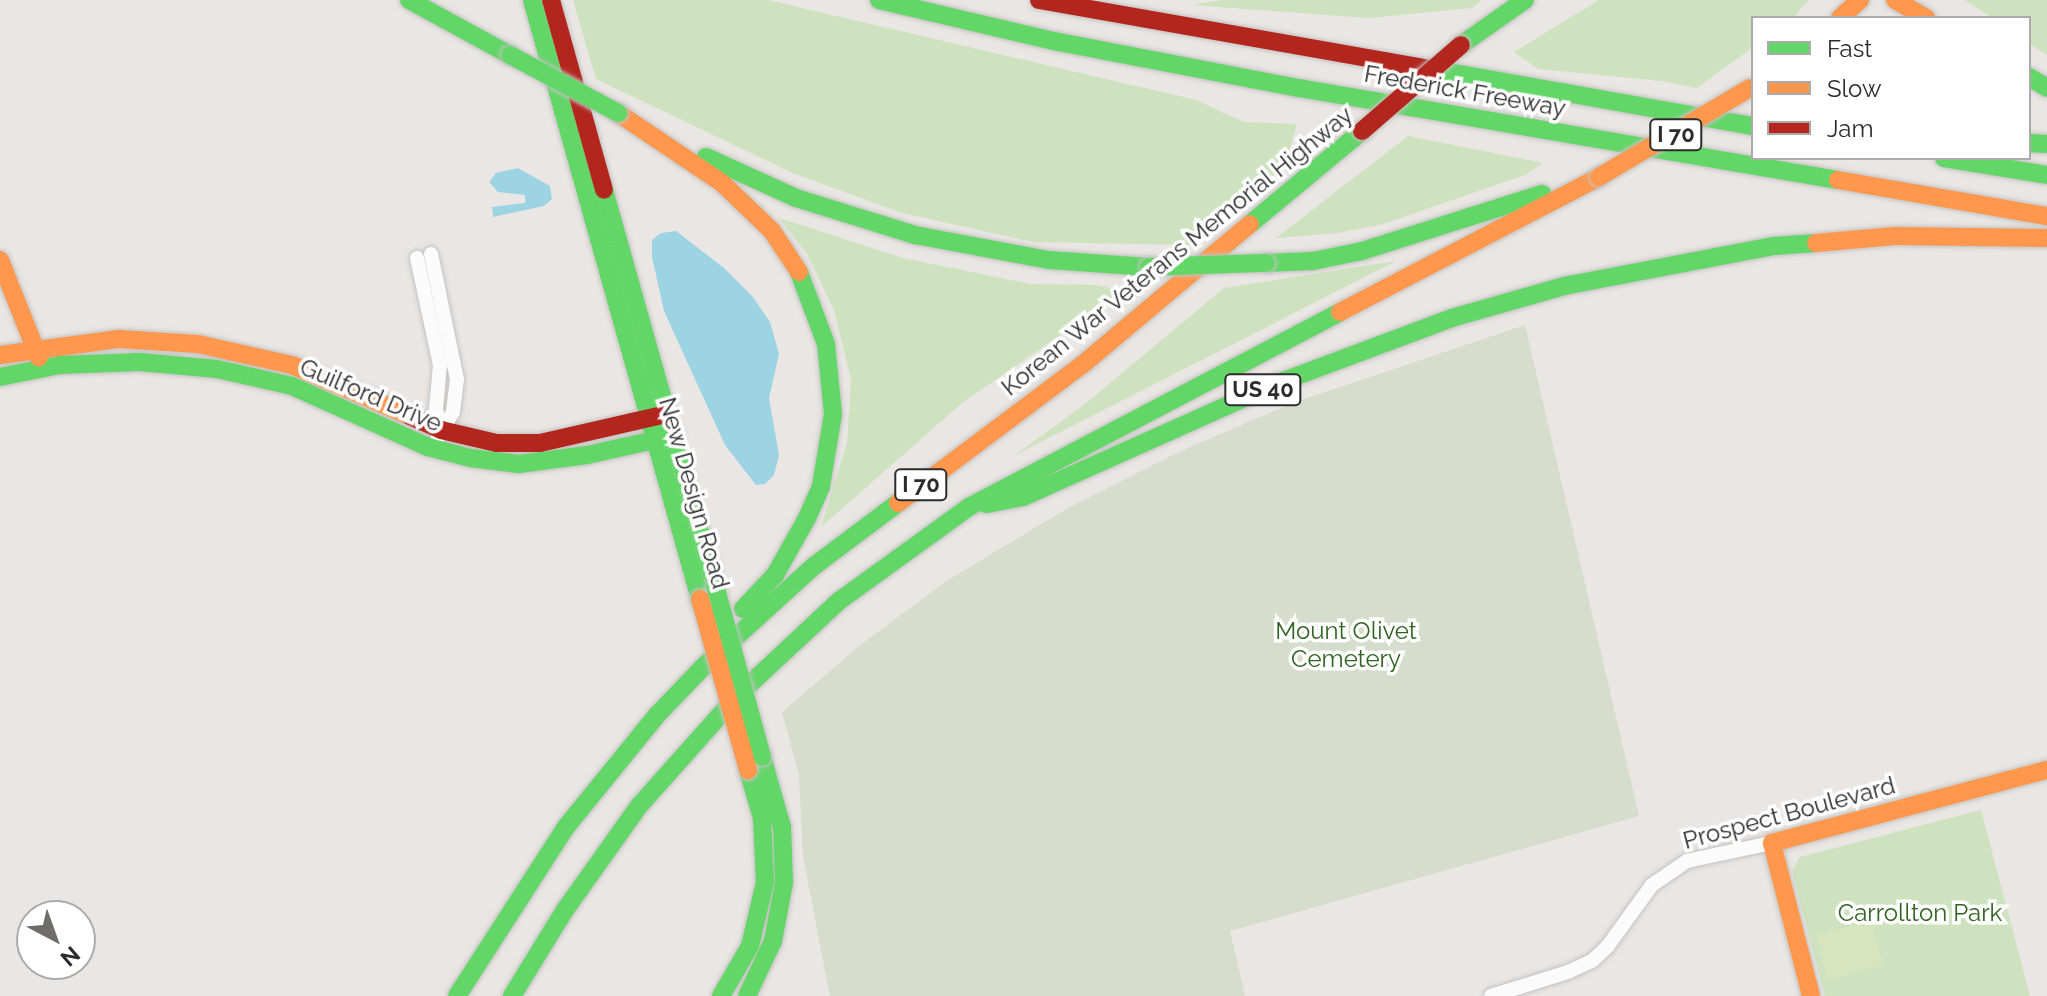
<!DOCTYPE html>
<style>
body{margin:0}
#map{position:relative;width:2047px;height:996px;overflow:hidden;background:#e9e6e3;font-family:Raleway,sans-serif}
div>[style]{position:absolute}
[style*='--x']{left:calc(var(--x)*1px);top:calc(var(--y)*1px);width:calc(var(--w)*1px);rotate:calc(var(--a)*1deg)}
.green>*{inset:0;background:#cee2bf}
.cemetery>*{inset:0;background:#d6ddcc}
.pitch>*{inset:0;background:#d7e5be}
.water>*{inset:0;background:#9dd4e4}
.roads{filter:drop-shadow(0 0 2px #c4c3c2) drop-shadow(0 0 2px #c4c3c2)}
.street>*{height:14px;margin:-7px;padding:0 7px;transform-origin:7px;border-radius:7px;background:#fcfbfb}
.fast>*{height:18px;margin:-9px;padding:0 9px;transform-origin:9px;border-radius:9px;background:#63d668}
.slow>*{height:18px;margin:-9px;padding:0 9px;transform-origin:9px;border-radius:9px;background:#ff974d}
.jam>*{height:18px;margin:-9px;padding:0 9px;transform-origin:9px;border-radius:9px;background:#b3261e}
.bridges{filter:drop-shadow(0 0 2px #c4c3c2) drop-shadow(0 0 2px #c4c3c2)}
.fast-bridge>*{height:18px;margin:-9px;padding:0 9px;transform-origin:9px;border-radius:9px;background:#63d668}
.slow-bridge>*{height:18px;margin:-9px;padding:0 9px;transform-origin:9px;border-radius:9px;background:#ff974d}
.jam-bridge>*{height:18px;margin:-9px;padding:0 9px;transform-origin:9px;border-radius:9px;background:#b3261e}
span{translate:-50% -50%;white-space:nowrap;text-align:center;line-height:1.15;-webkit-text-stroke:7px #fff;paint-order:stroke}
.shield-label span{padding:2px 6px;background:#fff;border:2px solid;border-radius:6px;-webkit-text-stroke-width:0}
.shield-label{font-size:22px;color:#2c2c2c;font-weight:700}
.street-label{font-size:24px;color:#2c2c2c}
.park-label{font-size:24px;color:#316422}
.legend{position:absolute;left:1751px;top:16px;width:280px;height:144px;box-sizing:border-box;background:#fff;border:2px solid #ababab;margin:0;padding:10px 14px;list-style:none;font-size:24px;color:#2c2c2c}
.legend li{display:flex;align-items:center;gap:16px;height:40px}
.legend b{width:40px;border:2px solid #ababab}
.north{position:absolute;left:16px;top:900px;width:80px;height:80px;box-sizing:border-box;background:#fff;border:2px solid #ababab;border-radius:50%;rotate:139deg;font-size:22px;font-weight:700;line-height:32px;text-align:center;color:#2c2c2c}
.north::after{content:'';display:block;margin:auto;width:28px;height:36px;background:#6e6d6c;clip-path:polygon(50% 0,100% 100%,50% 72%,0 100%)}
</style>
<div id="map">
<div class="green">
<i style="clip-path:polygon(573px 0,768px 0,1196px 100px,1244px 122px,1297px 124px,1285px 165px,1210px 234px,1189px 245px,1033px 242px,899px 212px,795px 174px,596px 79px)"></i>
<i style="clip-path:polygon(1222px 0,1482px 0,1472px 8px,1369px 18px,1192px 5px)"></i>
<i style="clip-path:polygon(1599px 0,1809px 0,1793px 18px,1753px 18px,1753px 47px,1697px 88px,1662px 81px,1538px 69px,1514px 52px)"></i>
<i style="clip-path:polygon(1965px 0,2047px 0,2047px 55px,2029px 43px,2029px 18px,1992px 18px)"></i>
<i style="clip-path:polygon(1408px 136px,1543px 163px,1525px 175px,1380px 225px,1337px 233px,1276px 238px)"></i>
<i style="clip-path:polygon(779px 218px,903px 258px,1030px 284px,1096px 285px,1124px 291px,962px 403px,821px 527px,847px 443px,851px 379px,834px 310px,807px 254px)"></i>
<i style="clip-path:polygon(1396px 261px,1015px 455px,1085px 404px,1224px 288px)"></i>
<i style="clip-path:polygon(1981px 810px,2030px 996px,1825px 996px,1792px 872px,1800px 857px)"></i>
</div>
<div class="cemetery">
<i style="clip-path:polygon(1525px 325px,1639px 816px,1230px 931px,1245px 996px,830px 996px,803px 857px,799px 775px,782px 712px,863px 643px,945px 582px,1068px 508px,1181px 451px,1295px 402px)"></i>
</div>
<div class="pitch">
<i style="clip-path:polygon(1872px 921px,1883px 965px,1828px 980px,1816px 935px)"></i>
</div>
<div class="water">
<i style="clip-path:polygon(518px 168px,550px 186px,552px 199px,544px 206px,493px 217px,492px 207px,525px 203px,525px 195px,498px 192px,489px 182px,496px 173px)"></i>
<i style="clip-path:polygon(676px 231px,724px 268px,753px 297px,770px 322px,779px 354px,769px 398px,779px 455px,774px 475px,765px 484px,756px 485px,725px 445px,664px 311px,652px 257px,652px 240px,661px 233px)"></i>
</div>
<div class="roads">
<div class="street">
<i style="--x:431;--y:254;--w:128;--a:78.3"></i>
<i style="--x:457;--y:379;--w:33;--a:97"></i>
<i style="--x:453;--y:412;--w:29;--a:121"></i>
<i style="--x:417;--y:258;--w:109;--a:77.9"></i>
<i style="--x:440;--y:365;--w:44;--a:95.2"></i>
<i style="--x:436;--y:409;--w:22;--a:77"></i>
<i style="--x:1491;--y:996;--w:81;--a:-17.3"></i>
<i style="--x:1568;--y:972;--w:26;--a:-25"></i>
<i style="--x:1592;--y:961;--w:21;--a:-43"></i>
<i style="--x:1607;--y:947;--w:77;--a:-54"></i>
<i style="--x:1652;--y:885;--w:42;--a:-34.4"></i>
<i style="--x:1687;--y:861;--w:87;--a:-12"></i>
</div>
<div class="fast">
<i style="--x:409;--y:0;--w:115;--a:28.6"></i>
<i style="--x:532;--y:0;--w:622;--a:74.33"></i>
<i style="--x:879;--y:0;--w:180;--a:13.2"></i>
<i style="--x:1054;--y:41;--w:249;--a:10.9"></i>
<i style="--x:1299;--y:88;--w:547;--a:9.69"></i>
<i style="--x:1461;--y:45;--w:78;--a:-35.1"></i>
<i style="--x:1432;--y:69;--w:326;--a:10.1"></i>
<i style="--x:2029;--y:77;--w:21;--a:31"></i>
<i style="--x:2029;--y:143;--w:18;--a:3"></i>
<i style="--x:706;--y:157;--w:99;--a:24.5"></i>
<i style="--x:796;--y:198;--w:125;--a:17.3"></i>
<i style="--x:915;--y:235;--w:136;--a:10.6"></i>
<i style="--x:1049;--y:260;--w:100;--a:4"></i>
<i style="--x:1944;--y:158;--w:104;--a:9.4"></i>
<i style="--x:604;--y:190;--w:410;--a:74.3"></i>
<i style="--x:1250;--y:224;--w:146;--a:-39.7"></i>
<i style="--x:1266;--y:263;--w:47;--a:-2.4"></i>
<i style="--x:1313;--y:261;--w:50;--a:-11.5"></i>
<i style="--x:1362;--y:251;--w:189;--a:-17.6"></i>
<i style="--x:0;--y:377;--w:61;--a:-11.3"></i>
<i style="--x:60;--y:365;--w:80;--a:-2.1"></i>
<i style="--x:140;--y:362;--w:77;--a:5.2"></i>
<i style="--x:217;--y:369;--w:77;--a:12.8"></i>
<i style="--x:292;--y:386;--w:149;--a:24.2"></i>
<i style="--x:428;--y:447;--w:43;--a:14.7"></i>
<i style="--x:470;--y:458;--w:49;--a:7"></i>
<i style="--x:519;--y:464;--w:69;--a:-7.5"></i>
<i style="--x:587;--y:455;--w:88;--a:-12.5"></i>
<i style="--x:987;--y:504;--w:37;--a:-11"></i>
<i style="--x:1023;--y:497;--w:279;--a:-24.1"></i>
<i style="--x:1278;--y:383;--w:186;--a:-20.5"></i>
<i style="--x:1452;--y:318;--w:116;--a:-15.9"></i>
<i style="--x:1564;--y:286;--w:214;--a:-10.8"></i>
<i style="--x:1774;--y:246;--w:42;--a:-4.1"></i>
<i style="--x:743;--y:609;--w:47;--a:-46.7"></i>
<i style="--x:775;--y:575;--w:65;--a:-60.7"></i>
<i style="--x:807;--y:518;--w:35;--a:-66"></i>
<i style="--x:821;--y:486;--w:73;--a:-80.5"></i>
<i style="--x:833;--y:414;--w:70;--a:-95.7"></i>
<i style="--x:826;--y:344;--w:77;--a:-110.6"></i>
<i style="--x:457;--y:996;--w:201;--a:-57.2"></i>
<i style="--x:566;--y:827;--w:144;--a:-50.9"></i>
<i style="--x:657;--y:715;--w:68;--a:-46.2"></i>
<i style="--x:704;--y:666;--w:149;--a:-42.3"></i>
<i style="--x:814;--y:566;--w:105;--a:-36.9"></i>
<i style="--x:512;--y:996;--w:101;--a:-58.4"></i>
<i style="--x:565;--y:910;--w:128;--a:-54.6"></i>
<i style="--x:639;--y:806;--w:146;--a:-48.3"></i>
<i style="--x:736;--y:697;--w:141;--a:-43"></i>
<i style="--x:839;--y:601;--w:160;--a:-35.9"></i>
<i style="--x:969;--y:507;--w:419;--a:-27.7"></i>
<i style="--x:721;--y:996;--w:58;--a:-59.9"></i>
<i style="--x:750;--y:946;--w:66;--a:-76.8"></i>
<i style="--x:765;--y:882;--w:64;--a:-92.7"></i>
<i style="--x:762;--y:818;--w:50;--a:-106.3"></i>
<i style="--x:747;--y:996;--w:61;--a:-64.7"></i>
<i style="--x:773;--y:941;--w:59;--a:-79.3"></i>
<i style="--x:784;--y:883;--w:56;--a:-92"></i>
<i style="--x:782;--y:827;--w:73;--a:-105.9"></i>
</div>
<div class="slow">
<i style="--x:1895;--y:0;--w:36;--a:30"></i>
<i style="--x:1840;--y:18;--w:27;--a:-42"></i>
<i style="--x:618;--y:113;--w:125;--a:33.9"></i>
<i style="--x:722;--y:183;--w:69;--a:43.8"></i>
<i style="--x:772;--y:231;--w:49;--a:56.6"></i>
<i style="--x:1838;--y:180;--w:212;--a:9.8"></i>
<i style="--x:1816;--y:243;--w:79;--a:-5.1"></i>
<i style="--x:1895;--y:236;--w:152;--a:0.8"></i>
<i style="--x:0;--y:260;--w:105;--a:68.3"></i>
<i style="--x:1340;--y:312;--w:292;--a:-27.5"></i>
<i style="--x:0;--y:355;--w:120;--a:-7.7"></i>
<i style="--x:119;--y:339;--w:79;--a:3.6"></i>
<i style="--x:198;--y:344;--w:96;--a:12.6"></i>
<i style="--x:292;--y:365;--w:129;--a:23.4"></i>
<i style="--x:898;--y:503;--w:230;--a:-36.9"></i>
<i style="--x:1082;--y:365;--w:219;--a:-40"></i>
<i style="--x:1811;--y:996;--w:158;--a:-104.3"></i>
<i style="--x:1772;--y:843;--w:285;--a:-14.9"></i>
</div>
<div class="jam">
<i style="--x:551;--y:0;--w:197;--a:74.4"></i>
<i style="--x:1039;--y:0;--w:399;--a:10"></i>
<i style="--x:410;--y:416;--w:34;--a:24"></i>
<i style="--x:441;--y:430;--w:57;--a:13.1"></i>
<i style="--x:497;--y:443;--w:43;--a:0"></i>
<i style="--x:540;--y:443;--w:130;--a:-12.9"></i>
</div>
</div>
<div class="bridges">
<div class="fast-bridge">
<i style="--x:510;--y:55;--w:123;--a:28.2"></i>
<i style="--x:1149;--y:267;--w:117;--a:-2"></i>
<i style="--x:715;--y:585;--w:178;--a:74.7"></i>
</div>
<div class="slow-bridge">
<i style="--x:1599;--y:177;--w:175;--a:-30.5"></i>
<i style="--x:700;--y:599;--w:178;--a:74.3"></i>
</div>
<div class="jam-bridge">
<i style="--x:1362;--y:131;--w:131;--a:-41"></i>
</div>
</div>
<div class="shield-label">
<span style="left:1676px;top:135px">I 70</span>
<span style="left:1263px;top:390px">US 40</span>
<span style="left:921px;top:485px">I 70</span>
</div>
<div class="street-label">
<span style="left:1465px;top:91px;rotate:10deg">Frederick Freeway</span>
<span style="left:1177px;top:251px;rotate:-39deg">Korean War Veterans Memorial Highway</span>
<span style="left:371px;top:395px;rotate:23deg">Guilford Drive</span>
<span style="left:694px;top:493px;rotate:74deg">New Design Road</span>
<span style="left:1789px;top:813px;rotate:-15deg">Prospect Boulevard</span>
</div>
<div class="park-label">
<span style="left:1346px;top:645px">Mount Olivet<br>Cemetery</span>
<span style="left:1920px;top:913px">Carrollton Park</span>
</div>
<ul class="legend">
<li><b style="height:10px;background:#63d668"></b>Fast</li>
<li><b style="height:10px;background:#ff974d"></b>Slow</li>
<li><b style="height:10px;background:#b3261e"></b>Jam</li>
</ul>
<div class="north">N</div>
</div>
